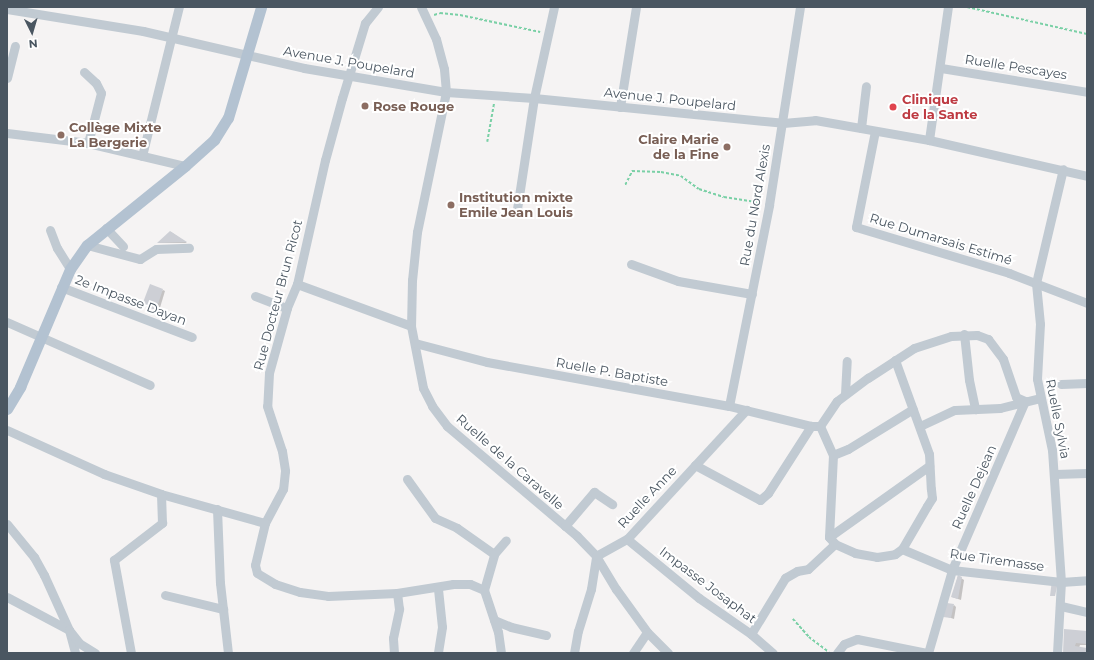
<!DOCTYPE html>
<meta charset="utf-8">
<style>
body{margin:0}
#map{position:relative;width:1094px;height:660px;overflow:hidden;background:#f5f3f3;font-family:Montserrat,sans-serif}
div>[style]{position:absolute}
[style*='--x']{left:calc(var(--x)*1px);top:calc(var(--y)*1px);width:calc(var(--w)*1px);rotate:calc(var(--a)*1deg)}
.shadow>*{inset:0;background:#0003}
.building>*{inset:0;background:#cdcfd5}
.path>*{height:1.5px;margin-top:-0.75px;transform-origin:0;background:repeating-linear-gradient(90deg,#7ad0a6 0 3px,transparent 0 5px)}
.minor>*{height:9px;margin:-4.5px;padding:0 4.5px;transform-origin:4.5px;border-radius:4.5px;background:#c1cad2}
.major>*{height:11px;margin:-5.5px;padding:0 5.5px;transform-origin:5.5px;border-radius:5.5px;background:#b3c2d1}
.dots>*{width:11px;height:11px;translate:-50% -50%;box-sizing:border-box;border:2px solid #fff;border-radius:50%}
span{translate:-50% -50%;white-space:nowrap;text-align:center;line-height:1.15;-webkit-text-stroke:4px #fff;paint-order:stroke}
.street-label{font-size:13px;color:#4a5661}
.health-label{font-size:13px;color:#be3a42;font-weight:700}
.left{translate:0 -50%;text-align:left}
.education-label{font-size:13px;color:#785e54;font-weight:700}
.right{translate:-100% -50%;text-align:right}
.frame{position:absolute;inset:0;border:8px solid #4a5661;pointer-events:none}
.north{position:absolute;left:12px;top:12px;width:40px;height:40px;-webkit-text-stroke:3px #fff;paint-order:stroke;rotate:175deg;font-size:11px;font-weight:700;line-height:16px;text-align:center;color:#4a5661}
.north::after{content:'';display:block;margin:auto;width:14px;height:18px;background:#4a5661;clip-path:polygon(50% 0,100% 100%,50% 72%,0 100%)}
</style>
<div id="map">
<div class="shadow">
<i style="clip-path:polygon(171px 232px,187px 243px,158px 243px)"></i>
<i style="clip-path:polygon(163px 290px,165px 291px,159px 311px,146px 306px)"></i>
<i style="clip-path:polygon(958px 576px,964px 580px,961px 600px,952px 597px)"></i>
<i style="clip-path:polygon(954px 605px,956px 607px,954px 619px,945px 616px)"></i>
<i style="clip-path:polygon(1087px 632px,1087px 645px,1080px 645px,1079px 648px,1087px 649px,1087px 653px,1064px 653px)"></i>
</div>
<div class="building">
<i style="clip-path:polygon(170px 231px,187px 242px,157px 243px)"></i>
<i style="clip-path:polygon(150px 284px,163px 289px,156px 310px,142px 305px)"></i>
<i style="clip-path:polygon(958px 575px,962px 577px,958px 599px,951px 597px)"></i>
<i style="clip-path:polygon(1052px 580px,1058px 582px,1055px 596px,1050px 596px)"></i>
<i style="clip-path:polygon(947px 603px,954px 604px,951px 618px,943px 617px)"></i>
<i style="clip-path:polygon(1064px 629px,1087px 631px,1087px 644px,1076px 643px,1075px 646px,1087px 648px,1087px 653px,1063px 653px)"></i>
</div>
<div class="path">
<i style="--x:967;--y:7;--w:123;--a:12.7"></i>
<i style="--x:434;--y:15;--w:6;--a:-18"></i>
<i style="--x:440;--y:13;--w:20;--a:6"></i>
<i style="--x:460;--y:15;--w:82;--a:12"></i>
<i style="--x:487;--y:142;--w:39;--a:-80"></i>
<i style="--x:625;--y:185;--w:16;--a:-63"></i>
<i style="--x:632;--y:171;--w:29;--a:2"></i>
<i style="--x:661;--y:172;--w:20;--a:11"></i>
<i style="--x:681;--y:176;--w:22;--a:36"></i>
<i style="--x:699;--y:189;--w:26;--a:18"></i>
<i style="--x:724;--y:197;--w:37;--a:9"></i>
<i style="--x:793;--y:619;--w:24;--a:48"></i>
<i style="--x:809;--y:637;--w:25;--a:37"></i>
</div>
<div class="minor">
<i style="--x:378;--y:7;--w:21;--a:129"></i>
<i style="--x:365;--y:23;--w:78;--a:107"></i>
<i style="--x:342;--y:98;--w:64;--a:105.3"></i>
<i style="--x:325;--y:160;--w:127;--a:102.7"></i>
<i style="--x:297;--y:284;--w:26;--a:113"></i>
<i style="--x:287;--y:308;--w:67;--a:105.5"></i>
<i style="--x:269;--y:373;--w:33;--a:93"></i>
<i style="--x:267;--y:406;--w:47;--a:71.6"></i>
<i style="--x:282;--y:451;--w:20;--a:81"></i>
<i style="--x:285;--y:471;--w:18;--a:96"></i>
<i style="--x:283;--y:489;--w:38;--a:118"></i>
<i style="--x:265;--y:523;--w:43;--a:103.4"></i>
<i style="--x:255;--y:565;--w:8;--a:76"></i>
<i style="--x:257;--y:573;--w:21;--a:31"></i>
<i style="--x:275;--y:584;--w:26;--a:18"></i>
<i style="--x:300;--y:592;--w:28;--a:8"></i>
<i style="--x:328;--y:596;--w:69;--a:-2.5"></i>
<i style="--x:397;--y:593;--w:57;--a:-9.1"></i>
<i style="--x:453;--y:584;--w:17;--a:0"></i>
<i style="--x:470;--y:584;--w:15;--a:23"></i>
<i style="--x:421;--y:7;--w:35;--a:65"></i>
<i style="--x:436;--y:39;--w:31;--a:75"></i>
<i style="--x:444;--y:69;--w:23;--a:85"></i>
<i style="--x:446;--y:92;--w:143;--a:101.7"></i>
<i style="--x:417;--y:232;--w:48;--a:95.9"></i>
<i style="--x:412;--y:280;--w:46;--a:91.2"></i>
<i style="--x:411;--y:326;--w:63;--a:79"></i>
<i style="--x:423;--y:388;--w:20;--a:63"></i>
<i style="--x:432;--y:406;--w:25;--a:53"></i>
<i style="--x:447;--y:426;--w:170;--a:40.2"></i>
<i style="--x:577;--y:536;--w:28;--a:46"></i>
<i style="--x:596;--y:556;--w:39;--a:59"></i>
<i style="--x:616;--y:589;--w:53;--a:54.2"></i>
<i style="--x:647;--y:632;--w:30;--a:45"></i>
<i style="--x:7;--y:9;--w:138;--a:9.2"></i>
<i style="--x:143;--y:31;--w:165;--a:12.9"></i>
<i style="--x:304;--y:68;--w:144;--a:9.6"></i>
<i style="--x:446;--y:92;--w:88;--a:3.9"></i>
<i style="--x:534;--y:98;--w:250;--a:5.7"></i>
<i style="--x:783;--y:123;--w:32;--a:-5"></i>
<i style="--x:815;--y:120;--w:116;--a:10"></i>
<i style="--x:929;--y:140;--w:162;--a:12.8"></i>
<i style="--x:941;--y:68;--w:148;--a:9.3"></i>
<i style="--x:84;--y:72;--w:16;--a:43"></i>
<i style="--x:96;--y:83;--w:11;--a:63"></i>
<i style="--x:101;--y:93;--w:52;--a:104.6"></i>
<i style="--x:7;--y:78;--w:33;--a:-76"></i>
<i style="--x:620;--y:107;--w:101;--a:-80.9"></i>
<i style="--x:861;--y:128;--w:42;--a:-83.2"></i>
<i style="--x:875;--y:131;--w:98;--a:101.2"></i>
<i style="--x:856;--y:227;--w:160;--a:16.7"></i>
<i style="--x:1009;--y:273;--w:84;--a:21"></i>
<i style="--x:7;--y:133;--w:82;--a:7"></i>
<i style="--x:88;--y:143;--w:100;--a:13.3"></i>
<i style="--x:929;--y:140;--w:134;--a:-81.9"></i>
<i style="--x:142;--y:156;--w:154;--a:-76.1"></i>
<i style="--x:517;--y:209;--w:112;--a:-81.3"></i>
<i style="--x:534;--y:98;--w:93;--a:-77.6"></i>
<i style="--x:106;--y:228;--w:25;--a:47"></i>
<i style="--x:50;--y:230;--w:19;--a:69"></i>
<i style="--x:57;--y:248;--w:25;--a:58"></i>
<i style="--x:87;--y:245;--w:55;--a:14.8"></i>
<i style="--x:140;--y:259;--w:19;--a:-32"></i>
<i style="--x:156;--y:249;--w:33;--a:-2"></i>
<i style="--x:631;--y:264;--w:50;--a:19.9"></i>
<i style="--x:678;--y:281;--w:75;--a:10"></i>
<i style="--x:297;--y:284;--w:121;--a:20.2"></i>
<i style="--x:61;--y:287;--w:140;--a:20.9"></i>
<i style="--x:255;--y:296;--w:34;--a:21"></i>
<i style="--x:7;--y:322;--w:156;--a:23.8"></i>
<i style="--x:964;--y:334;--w:46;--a:83.8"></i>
<i style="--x:969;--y:380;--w:30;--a:78"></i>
<i style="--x:415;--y:343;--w:74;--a:14.8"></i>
<i style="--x:487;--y:362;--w:246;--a:10.3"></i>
<i style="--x:729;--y:406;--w:84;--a:13.7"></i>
<i style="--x:811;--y:426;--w:9;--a:0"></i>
<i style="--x:820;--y:426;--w:32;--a:66"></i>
<i style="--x:833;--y:455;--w:82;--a:92.8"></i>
<i style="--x:829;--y:537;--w:9;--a:49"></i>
<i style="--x:835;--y:544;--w:22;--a:24"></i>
<i style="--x:855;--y:553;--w:22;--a:10"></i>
<i style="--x:877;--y:557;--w:18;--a:-9"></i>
<i style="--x:895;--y:554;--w:9;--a:-36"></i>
<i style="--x:902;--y:549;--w:54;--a:22.8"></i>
<i style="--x:952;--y:570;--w:110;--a:6.3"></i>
<i style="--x:1061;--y:582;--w:26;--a:-4"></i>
<i style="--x:895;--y:360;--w:100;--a:70.1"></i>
<i style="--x:929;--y:454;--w:35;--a:87"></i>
<i style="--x:931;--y:489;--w:9;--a:84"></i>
<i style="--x:932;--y:498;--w:9;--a:122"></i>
<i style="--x:927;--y:506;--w:50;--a:120.2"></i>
<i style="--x:1061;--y:384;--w:26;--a:-2"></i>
<i style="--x:845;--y:394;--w:33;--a:-87"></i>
<i style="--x:729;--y:406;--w:205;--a:-78.7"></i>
<i style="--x:769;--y:205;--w:200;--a:-81.1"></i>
<i style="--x:820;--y:426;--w:30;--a:-56"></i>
<i style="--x:837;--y:401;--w:39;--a:-37"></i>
<i style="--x:868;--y:378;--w:55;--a:-33.1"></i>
<i style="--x:914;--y:348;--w:39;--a:-18"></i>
<i style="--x:951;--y:336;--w:26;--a:-2"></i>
<i style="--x:977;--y:335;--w:12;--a:20"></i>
<i style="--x:988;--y:339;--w:25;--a:53"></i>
<i style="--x:1003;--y:359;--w:40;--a:71.1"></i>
<i style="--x:1016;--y:397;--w:10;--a:24"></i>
<i style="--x:1025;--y:401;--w:184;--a:113.4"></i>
<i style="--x:952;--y:570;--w:86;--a:106.1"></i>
<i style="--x:920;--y:426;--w:38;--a:-25"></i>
<i style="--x:955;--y:410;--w:45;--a:-2.5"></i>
<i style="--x:1000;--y:408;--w:41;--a:-14"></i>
<i style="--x:7;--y:430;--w:107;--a:24.4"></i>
<i style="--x:104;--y:474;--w:60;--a:19.3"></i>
<i style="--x:161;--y:494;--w:108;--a:15.6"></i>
<i style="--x:833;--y:455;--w:16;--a:-22"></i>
<i style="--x:848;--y:449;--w:76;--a:-31.6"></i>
<i style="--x:695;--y:465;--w:74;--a:28.3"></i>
<i style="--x:760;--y:500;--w:11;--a:-41"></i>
<i style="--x:768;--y:493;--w:80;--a:-57.3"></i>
<i style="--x:1055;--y:474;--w:32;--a:-2"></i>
<i style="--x:407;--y:479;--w:48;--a:54.3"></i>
<i style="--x:435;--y:518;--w:24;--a:24"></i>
<i style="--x:457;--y:528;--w:45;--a:35.1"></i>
<i style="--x:217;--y:509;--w:74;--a:87.7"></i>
<i style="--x:220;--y:583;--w:70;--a:83.5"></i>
<i style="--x:7;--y:524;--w:43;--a:50.7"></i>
<i style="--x:34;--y:557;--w:21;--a:61"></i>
<i style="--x:44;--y:575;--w:60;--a:65.6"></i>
<i style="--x:69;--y:630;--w:24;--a:75"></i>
<i style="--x:565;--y:526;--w:45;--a:-49.5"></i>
<i style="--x:594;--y:492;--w:22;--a:34"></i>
<i style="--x:829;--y:537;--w:123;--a:-35.4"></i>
<i style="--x:627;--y:539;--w:93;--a:39.3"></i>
<i style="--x:699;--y:598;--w:63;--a:34.7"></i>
<i style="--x:751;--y:634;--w:29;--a:41"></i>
<i style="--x:438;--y:589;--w:38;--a:84"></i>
<i style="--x:442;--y:627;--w:26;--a:99"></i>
<i style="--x:165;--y:595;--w:60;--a:13.6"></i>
<i style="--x:7;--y:597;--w:70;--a:28"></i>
<i style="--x:69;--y:630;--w:16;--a:52"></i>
<i style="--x:79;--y:643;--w:19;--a:32"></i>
<i style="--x:1061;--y:606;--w:27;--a:13"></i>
<i style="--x:494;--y:620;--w:18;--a:22"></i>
<i style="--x:511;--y:627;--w:36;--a:13"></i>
<i style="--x:751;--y:634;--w:66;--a:-58.7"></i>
<i style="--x:785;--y:578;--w:14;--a:-30"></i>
<i style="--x:797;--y:571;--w:11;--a:-10"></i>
<i style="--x:808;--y:569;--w:37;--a:-43"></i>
<i style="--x:131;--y:653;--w:95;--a:-100.4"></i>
<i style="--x:114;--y:560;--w:61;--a:-37.6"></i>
<i style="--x:162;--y:523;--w:29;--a:-92"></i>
<i style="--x:394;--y:653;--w:15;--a:-94"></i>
<i style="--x:393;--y:638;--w:30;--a:-78"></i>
<i style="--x:399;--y:609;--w:16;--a:-97"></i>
<i style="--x:501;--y:653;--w:21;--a:-98"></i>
<i style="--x:498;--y:632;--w:44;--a:-108.4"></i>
<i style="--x:484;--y:590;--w:37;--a:-74"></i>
<i style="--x:494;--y:554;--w:18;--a:-49"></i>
<i style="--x:574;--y:653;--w:22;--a:-80"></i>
<i style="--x:578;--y:631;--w:44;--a:-72.8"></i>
<i style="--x:591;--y:589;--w:33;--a:-81"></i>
<i style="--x:596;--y:556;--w:35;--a:-29"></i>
<i style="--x:627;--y:539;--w:176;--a:-47.3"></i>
<i style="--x:633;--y:653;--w:25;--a:-56"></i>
<i style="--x:837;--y:653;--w:11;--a:-52"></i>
<i style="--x:844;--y:644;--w:14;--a:-21"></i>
<i style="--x:857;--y:639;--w:71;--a:11.3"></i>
<i style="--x:1057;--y:653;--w:71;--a:-86.8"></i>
<i style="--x:1061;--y:582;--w:132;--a:-93.9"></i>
<i style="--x:1052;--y:450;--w:73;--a:-101.9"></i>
<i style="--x:1037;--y:379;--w:55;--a:-86.9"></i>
<i style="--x:1040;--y:324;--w:41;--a:-95.6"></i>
<i style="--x:1036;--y:283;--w:117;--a:-76.7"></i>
</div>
<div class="major">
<i style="--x:7;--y:409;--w:26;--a:-59"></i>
<i style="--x:20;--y:387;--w:128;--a:-67"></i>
<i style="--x:70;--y:269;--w:29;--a:-55"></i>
<i style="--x:87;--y:245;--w:126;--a:-38.9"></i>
<i style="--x:185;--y:166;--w:39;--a:-42"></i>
<i style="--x:214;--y:140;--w:26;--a:-58"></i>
<i style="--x:228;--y:118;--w:116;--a:-73.4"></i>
</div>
<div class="dots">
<i style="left:365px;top:106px;background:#8d6e63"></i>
<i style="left:893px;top:107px;background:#e0444e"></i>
<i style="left:61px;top:135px;background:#8d6e63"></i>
<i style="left:727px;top:147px;background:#8d6e63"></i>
<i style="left:451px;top:205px;background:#8d6e63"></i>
</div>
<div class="street-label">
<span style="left:349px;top:62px;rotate:10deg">Avenue J. Poupelard</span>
<span style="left:1016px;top:67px;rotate:9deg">Ruelle Pescayes</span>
<span style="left:670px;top:99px;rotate:6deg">Avenue J. Poupelard</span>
<span style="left:755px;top:205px;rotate:-80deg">Rue du Nord Alexis</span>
<span style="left:941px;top:239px;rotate:17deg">Rue Dumarsais Estimé</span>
<span style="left:278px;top:295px;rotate:-75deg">Rue Docteur Brun Ricot</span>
<span style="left:131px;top:300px;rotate:21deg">2e Impasse Dayan</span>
<span style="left:612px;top:372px;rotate:10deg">Ruelle P. Baptiste</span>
<span style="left:1058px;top:419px;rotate:79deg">Ruelle Sylvia</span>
<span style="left:510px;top:462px;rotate:41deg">Ruelle de la Caravelle</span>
<span style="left:974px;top:487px;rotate:-66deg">Ruelle Dejean</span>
<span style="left:647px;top:497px;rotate:-47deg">Ruelle Anne</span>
<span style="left:997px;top:560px;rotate:8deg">Rue Tiremasse</span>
<span style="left:708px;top:585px;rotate:37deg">Impasse Josaphat</span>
</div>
<div class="health-label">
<span class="left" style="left:902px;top:107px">Clinique<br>de la Sante</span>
</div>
<div class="education-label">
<span class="left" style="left:373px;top:106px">Rose Rouge</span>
<span class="left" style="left:69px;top:135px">Collège Mixte<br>La Bergerie</span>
<span class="right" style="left:719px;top:147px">Claire Marie<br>de la Fine</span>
<span class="left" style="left:459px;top:205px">Institution mixte<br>Emile Jean Louis</span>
</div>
<div class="frame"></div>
<div class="north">N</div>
</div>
